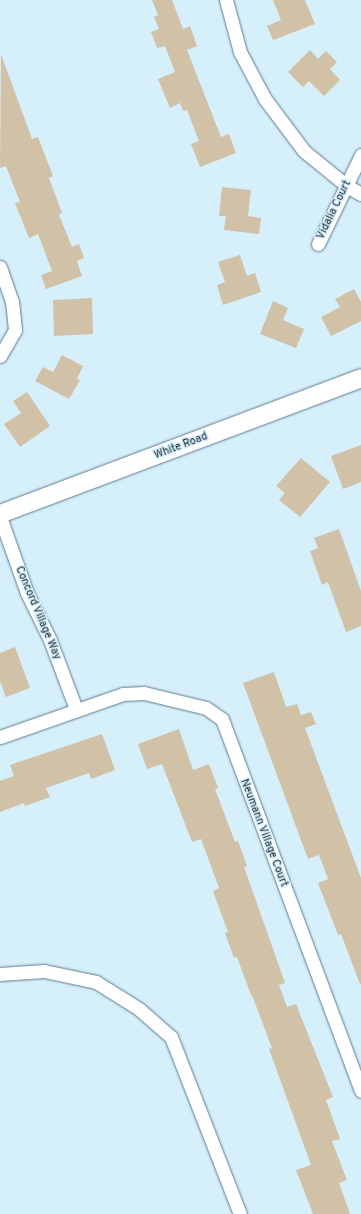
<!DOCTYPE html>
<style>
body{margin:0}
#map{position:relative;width:361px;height:1214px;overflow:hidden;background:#d5effb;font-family:Overpass,sans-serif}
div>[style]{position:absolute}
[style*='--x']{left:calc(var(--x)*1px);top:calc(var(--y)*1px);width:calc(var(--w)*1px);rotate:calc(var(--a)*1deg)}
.building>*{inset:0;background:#d1c1a7}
.roads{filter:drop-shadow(0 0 1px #5e7b89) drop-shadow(0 0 1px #5e7b89)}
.street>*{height:13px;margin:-6.5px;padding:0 6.5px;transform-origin:6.5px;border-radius:6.5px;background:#fff}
.secondary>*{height:18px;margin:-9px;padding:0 9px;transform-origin:9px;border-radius:9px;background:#fff}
span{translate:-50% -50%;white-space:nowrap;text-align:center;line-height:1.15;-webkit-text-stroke:3px #d5effb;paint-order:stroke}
.street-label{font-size:11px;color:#182329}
</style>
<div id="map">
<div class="building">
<i style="clip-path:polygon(152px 0,172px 0,183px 29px,190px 26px,197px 46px,187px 50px,221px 137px,229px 134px,236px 153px,200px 167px,191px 144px,199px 141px,187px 110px,183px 111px,180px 103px,170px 108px,158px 79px,175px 72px,165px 46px,157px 48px,151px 32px,159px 29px,154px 17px,158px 15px)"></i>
<i style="clip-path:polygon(273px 0,305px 0,315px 24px,273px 40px,267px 26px,281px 20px)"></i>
<i style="clip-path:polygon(310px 50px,318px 59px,326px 51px,337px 62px,330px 69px,340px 80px,324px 96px,309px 81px,303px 87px,288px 72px)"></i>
<i style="clip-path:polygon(1px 54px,32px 139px,38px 137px,53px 176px,49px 178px,62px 213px,59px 215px,72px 247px,79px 244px,84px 258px,77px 261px,82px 276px,46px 289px,41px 275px,52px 271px,38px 234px,29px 238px,15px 203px,20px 202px,6px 166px,0 168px)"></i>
<i style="clip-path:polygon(222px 187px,251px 190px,248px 216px,261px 218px,259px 234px,224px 230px,226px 216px,219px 216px)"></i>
<i style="clip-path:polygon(240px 255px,247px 276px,255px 273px,261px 292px,223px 305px,217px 285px,225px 282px,218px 262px)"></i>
<i style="clip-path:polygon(354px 289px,361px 302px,361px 321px,331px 336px,321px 317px,340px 307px,335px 299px)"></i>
<i style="clip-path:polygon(92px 298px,93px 334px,54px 336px,53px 300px)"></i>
<i style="clip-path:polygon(273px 301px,288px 308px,283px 320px,304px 329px,296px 348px,260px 334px)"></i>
<i style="clip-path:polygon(62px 355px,83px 366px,77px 379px,80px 380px,69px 399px,35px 381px,43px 367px,53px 372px)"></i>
<i style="clip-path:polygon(27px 392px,50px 426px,20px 447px,4px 424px,21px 413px,13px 401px)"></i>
<i style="clip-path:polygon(361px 445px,361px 482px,343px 489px,331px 456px)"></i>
<i style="clip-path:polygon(301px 458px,330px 482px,300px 517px,279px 500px,285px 493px,276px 486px)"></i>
<i style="clip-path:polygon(339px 529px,361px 591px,361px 626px,346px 632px,328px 582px,322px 585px,310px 551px,318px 548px,314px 538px)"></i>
<i style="clip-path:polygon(15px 647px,30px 688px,6px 697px,0 681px,0 653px)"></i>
<i style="clip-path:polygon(274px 672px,286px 707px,297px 704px,301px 715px,311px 712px,316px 724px,305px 728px,361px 878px,361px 984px,360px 984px,341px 934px,338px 935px,318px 883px,328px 879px,319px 855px,308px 859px,243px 683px)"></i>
<i style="clip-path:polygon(179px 729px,193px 770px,209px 764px,218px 788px,215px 789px,235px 842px,238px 841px,247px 866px,244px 867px,285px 983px,279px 985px,287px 1007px,296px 1004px,333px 1097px,326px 1100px,340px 1139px,332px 1141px,347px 1180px,339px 1183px,350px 1214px,313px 1214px,296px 1170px,311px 1165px,269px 1049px,272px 1048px,252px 995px,251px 995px,237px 957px,234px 958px,225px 933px,228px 932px,213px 891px,219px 888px,201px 839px,192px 842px,162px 764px,147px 769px,138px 744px)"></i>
<i style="clip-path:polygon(102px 734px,115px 770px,91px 779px,89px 773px,46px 788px,50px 797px,25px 806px,24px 803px,0 812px,0 781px,14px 776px,10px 765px)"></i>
</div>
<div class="roads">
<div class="street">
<i style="--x:226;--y:0;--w:54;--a:74.9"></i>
<i style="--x:240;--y:52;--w:53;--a:62"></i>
<i style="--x:265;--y:99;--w:65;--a:53.1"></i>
<i style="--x:304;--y:151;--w:55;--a:39.1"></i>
<i style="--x:347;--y:186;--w:16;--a:30"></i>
<i style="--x:318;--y:244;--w:99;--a:-64.2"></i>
<i style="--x:0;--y:267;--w:36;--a:71"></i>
<i style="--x:12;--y:301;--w:29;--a:84"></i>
<i style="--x:15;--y:330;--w:30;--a:120"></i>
<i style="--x:0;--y:517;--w:81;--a:70.4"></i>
<i style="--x:27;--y:593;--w:52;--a:63.9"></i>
<i style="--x:50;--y:640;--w:74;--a:69.4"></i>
<i style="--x:0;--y:737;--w:130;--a:-19.3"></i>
<i style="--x:123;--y:694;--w:21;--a:-3"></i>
<i style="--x:144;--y:693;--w:64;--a:13.6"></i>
<i style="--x:206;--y:708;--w:19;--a:35"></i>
<i style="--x:222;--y:719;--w:397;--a:69.5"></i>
<i style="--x:0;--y:974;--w:44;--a:-3.9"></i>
<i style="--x:44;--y:971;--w:53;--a:11.9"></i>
<i style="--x:96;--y:982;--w:51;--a:32.1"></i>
<i style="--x:139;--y:1009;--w:43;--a:41.2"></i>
<i style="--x:171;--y:1037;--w:190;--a:68.7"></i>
</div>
<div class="secondary">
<i style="--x:0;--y:514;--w:386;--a:-20.6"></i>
</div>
</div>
<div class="street-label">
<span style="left:334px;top:210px;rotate:-64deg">Vidalia Court</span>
<span style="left:181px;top:446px;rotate:-21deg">White Road</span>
<span style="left:38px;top:613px;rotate:67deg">Concord Village Way</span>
<span style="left:264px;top:833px;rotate:69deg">Neumann Village Court</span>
</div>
</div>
